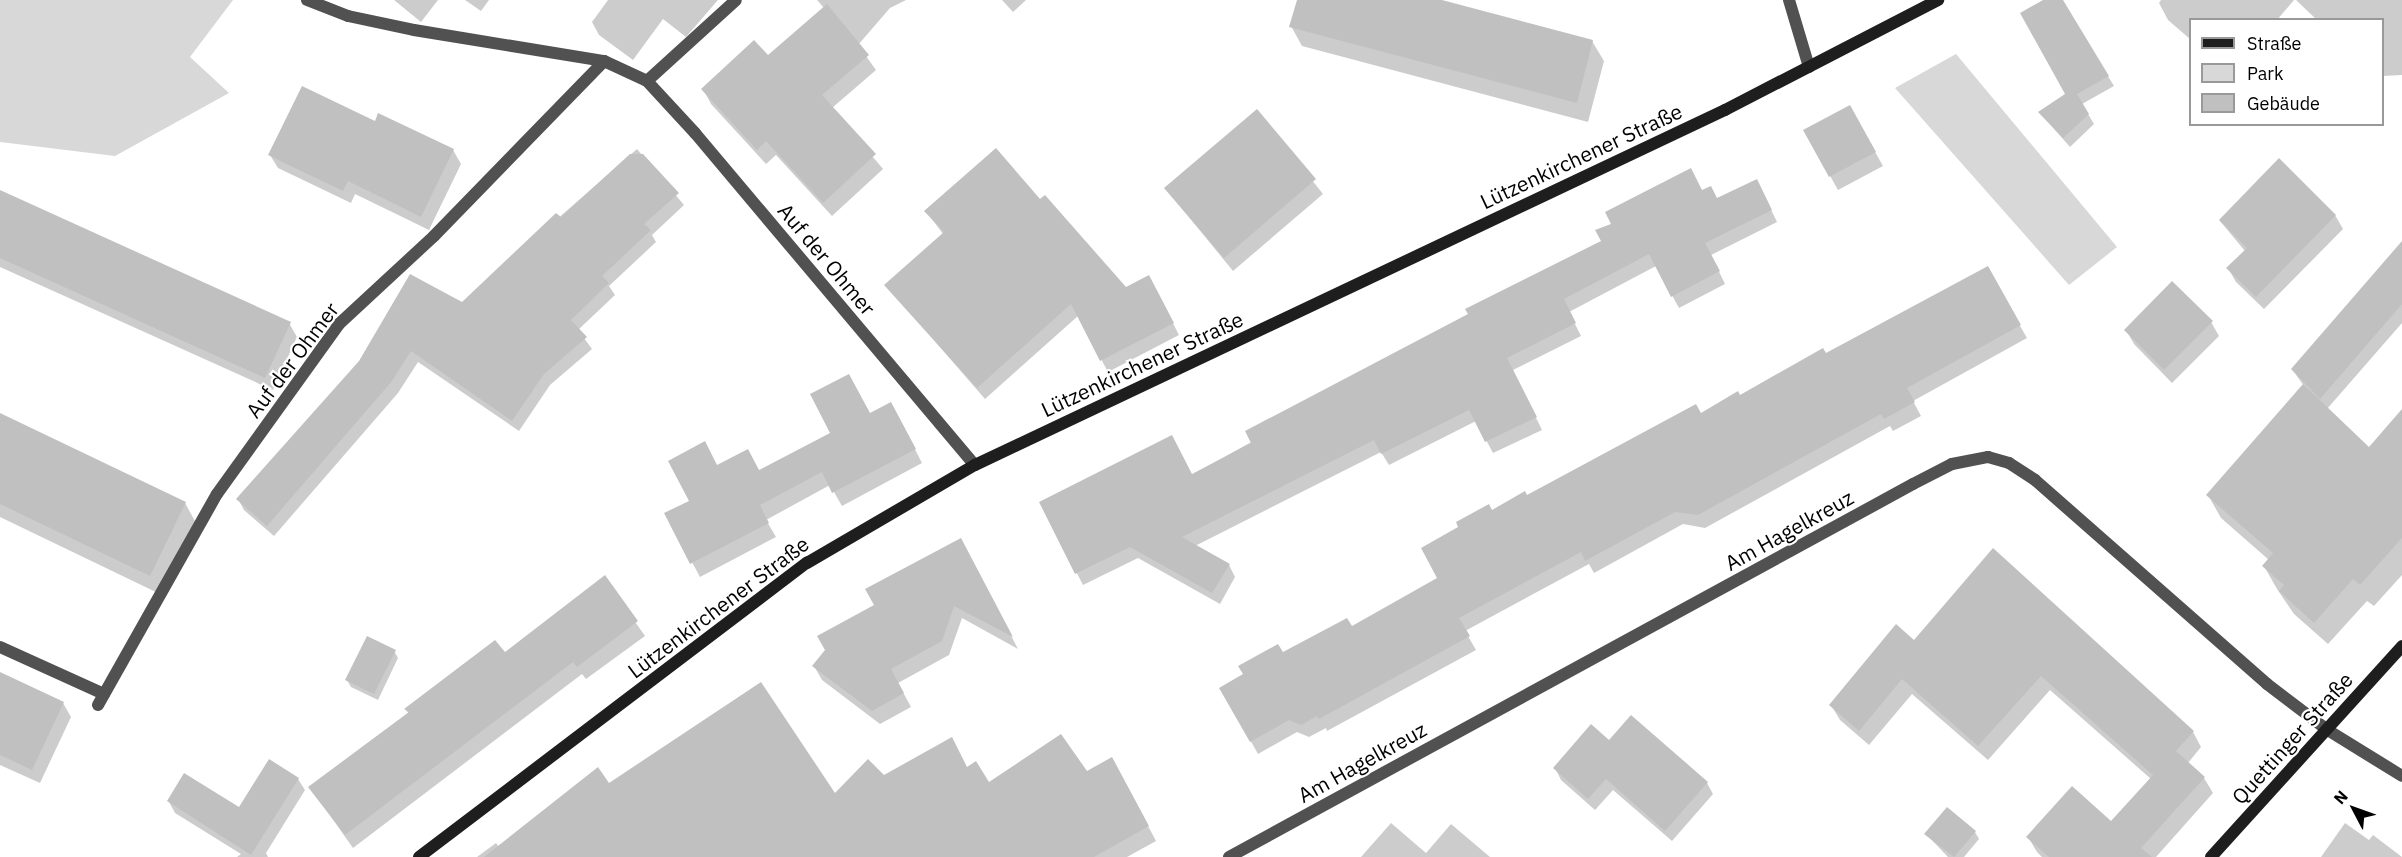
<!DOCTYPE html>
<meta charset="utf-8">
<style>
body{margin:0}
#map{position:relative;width:2402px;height:857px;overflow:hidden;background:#fff;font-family:"IBM Plex Sans",sans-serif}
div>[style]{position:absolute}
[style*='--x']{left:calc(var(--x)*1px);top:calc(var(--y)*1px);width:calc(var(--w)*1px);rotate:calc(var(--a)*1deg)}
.green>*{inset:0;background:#d8d8d8}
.shadow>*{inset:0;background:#0003}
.building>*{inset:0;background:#c0c0c0}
.lane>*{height:12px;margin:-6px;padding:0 6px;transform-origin:6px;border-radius:6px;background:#515151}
.street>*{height:12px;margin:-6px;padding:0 6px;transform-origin:6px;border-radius:6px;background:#515151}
.secondary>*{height:12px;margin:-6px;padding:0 6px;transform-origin:6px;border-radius:6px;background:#1e1e1e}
span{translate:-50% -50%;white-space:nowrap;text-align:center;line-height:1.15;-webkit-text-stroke:4.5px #fff;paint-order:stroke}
.street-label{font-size:21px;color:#000}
.legend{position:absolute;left:2189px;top:18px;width:195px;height:108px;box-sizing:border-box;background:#fff;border:2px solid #999;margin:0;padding:8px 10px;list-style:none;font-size:18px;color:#000}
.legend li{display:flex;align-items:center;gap:12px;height:30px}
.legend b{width:30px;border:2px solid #999}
.north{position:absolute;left:2324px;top:779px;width:60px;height:60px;-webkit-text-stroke:4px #fff;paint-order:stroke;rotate:311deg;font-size:16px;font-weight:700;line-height:24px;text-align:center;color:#000}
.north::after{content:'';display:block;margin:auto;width:21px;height:27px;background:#000;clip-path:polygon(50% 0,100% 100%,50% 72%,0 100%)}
</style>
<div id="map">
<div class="green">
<i style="clip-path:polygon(0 0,233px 0,190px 57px,229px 93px,115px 156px,0 142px)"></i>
<i style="clip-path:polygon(1956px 54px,2117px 247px,2069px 285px,1895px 88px)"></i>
</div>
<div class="shadow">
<i style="clip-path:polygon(394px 0,438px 0,421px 22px)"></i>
<i style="clip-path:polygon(465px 0,489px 0,481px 11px)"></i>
<i style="clip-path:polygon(608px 0,718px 0,686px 37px,663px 19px,633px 60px,599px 35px,592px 22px)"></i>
<i style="clip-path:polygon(817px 0,906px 0,890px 8px,858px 45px,876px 70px,832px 108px,883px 169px,832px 216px,776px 155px,766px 164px,711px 104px,703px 89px,767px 57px,824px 8px)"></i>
<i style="clip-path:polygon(1002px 0,1026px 0,1013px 12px)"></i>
<i style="clip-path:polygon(1298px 0,1436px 0,1592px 41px,1604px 61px,1588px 122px,1302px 46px,1291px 26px)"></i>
<i style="clip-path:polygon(2046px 0,2061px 0,2114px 86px,2082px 104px,2094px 124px,2070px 147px,2040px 113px,2067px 94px)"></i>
<i style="clip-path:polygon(2161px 0,2294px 0,2277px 20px,2190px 20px,2190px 39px,2168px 20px,2159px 3px)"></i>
<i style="clip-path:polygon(2296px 0,2402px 0,2402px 75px,2382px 76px,2382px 20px,2317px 20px)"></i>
<i style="clip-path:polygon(1850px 107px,1883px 166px,1838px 190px,1805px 131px)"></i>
<i style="clip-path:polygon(1257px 111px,1323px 194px,1233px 271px,1166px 189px)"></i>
<i style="clip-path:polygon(376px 123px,453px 150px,461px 164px,429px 230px,355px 194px,351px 203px,278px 168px,270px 155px)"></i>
<i style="clip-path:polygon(637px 149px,684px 205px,652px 235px,656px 242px,609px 286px,615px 295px,578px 330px,592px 349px,550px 385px,519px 431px,418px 362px,398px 393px,274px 536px,244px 510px,238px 499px)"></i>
<i style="clip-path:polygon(0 192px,289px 323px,297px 337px,273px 390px,0 267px)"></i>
<i style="clip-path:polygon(1702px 192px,1717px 200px,1763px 193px,1777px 222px,1711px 255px,1725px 284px,1679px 308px,1656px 266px,1569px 312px,1581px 336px,1513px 370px,1542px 430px,1493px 453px,1476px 421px,1389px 465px,1381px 452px,1195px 546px,1229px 565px,1235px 577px,1220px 604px,1138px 558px,1083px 585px,1041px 503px,1192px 475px)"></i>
<i style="clip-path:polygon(926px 211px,1125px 289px,1155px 288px,1179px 335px,1108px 372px,1078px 316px,985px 399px,886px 285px,943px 234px)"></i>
<i style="clip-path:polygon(2335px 215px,2343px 229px,2264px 309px,2236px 282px,2228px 268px,2245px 251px,2220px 221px)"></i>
<i style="clip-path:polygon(2402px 259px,2402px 323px,2327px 409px,2369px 450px,2402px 411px,2402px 575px,2374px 606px,2367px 601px,2328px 644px,2294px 614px,2277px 589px,2264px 566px,2269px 560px,2221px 518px,2208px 495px,2304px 386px,2292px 369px)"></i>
<i style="clip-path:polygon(1987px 268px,2027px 338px,1913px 401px,1921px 416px,1893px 431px,1890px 426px,1705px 528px,1683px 524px,1594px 573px,1589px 564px,1465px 631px,1476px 650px,1327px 731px,1326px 728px,1309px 737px,1297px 732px,1258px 754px,1221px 688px,1282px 654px,1351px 628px,1439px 578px,1492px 512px,1825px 355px)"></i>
<i style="clip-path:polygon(2211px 322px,2219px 336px,2172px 383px,2134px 344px,2126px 330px)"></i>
<i style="clip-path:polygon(870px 415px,899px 418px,922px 463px,842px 506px,830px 485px,766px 520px,776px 537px,700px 577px,666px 514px,691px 501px,717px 467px,759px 472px)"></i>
<i style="clip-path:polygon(0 416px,185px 503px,196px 523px,162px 595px,0 517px)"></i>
<i style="clip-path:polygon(1994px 550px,2193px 732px,2201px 747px,2188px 763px,2204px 778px,2213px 793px,2156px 857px,2042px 857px,2037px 852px,2028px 837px,2111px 823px,2151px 779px,2050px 690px,1988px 760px,1912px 694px,1869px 745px,1840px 720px,1831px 705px,1914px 642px)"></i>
<i style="clip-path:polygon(968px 554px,1018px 649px,962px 618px,949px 655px,898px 683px,911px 707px,880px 724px,822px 680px,814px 666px)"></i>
<i style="clip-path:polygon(604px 577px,645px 636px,586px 679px,582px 674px,353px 848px,310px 787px,409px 714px,406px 710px,505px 654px)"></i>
<i style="clip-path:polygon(394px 651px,398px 658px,378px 700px,351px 687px,347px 680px)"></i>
<i style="clip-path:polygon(0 674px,63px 703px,71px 717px,40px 783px,0 765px)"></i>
<i style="clip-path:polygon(1609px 742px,1707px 783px,1713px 794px,1672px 841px,1613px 790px,1595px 810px,1561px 780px,1555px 768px)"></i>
<i style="clip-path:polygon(967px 769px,989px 784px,1120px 773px,1156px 841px,1127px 857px,477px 857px,496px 843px,499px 847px,609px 785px,835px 795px,884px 777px)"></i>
<i style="clip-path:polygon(298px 779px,305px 790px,266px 853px,268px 857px,237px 857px,241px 854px,175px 813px,169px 802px,240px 809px)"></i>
<i style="clip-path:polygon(1391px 823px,1426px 853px,1451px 824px,1490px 857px,1361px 857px)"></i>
<i style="clip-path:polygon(2345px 823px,2369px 840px,2373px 835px,2402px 857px,2321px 857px)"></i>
<i style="clip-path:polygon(1975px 832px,1979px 839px,1964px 857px,1948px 857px,1926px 834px)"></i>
</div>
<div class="building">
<i style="clip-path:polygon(1297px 0,1442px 0,1593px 40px,1577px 103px,1289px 27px)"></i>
<i style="clip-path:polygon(2043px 0,2063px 0,2109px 76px,2077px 94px,2089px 114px,2063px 138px,2038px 112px,2065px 94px,2020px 13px)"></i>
<i style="clip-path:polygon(827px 4px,869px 55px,822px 95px,876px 154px,823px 203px,766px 141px,757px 150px,701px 89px,754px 40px,768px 55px)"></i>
<i style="clip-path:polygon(302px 86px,375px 121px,378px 113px,454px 149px,421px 217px,348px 181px,343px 191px,268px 155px)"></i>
<i style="clip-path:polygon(1850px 105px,1876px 152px,1829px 177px,1803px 130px)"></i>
<i style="clip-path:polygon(1257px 109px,1316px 179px,1224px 258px,1164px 188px)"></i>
<i style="clip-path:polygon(996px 148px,1040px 199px,1045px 195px,1126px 287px,1149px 275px,1174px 323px,1100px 361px,1071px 304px,977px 388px,884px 285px,944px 232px,924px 211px)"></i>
<i style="clip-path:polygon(630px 154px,643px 154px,679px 193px,644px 224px,651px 230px,602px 276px,609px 283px,571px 320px,587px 337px,544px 374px,512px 421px,411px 351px,392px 381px,267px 526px,236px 499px,359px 361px,410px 274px,462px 302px,556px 213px,561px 217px)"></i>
<i style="clip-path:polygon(2279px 158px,2336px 215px,2256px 297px,2226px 268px,2247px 248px,2219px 220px)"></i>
<i style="clip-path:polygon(1691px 168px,1702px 190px,1711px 186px,1717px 198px,1757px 179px,1772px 210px,1705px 243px,1720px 271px,1671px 297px,1649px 254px,1564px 299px,1576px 323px,1507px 358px,1537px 417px,1485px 442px,1469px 410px,1381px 454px,1374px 440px,1182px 537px,1230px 564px,1212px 593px,1130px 547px,1075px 574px,1039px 502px,1172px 435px,1192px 474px,1251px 443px,1245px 431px,1468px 314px,1465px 309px,1601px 241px,1595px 230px,1611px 224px,1605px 212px)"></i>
<i style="clip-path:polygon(0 190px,291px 322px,265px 378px,0 258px)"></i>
<i style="clip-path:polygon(2402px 241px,2402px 304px,2320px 399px,2291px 369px)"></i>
<i style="clip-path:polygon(1988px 266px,2021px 325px,1907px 388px,1915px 402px,1884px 419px,1881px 414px,1698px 515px,1675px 512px,1585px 561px,1581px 552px,1459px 618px,1470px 636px,1319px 719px,1317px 716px,1301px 725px,1289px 720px,1250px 742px,1219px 688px,1243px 674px,1238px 666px,1278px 644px,1283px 652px,1347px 618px,1352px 626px,1437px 578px,1421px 548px,1458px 527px,1456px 522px,1489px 504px,1492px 510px,1525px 491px,1527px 495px,1696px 404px,1701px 413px,1738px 391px,1740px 395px,1823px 348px,1826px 353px)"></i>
<i style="clip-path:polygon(2172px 281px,2213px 321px,2164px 370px,2124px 330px)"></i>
<i style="clip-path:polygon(849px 374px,870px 413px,891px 402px,916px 449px,832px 493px,822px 472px,760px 505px,769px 523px,690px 564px,664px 513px,689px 501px,668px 461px,705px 441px,717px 465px,748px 449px,759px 470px,830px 433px,810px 394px)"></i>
<i style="clip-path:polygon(2303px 384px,2369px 447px,2402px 409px,2402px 538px,2360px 585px,2353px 579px,2314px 623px,2279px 591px,2284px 585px,2262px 566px,2273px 553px,2206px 495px)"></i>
<i style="clip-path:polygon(0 413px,186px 502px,150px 576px,0 504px)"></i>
<i style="clip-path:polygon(961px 538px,1013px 637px,954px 606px,942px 641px,891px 669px,904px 693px,872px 711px,812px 666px,825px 650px,817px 636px,874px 605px,865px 589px)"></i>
<i style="clip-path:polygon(1993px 548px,2194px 731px,2176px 751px,2205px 777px,2141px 848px,2152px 857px,2049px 857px,2026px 837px,2072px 786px,2111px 821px,2153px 775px,2041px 676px,1978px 746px,1902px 679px,1859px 731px,1829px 705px,1896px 624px,1914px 640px)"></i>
<i style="clip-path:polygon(605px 575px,638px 621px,577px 667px,573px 662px,345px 835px,308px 787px,409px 712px,404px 709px,495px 640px,505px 652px)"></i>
<i style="clip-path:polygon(367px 636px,396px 650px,374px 694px,345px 680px)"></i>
<i style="clip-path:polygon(0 672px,64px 702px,32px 770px,0 755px)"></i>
<i style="clip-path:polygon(761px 682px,835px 793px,868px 759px,884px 775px,952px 737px,967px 767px,976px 761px,989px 782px,1061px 734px,1087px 771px,1112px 757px,1149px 826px,1094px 857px,484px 857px,598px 767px,609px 783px)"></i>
<i style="clip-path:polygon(1631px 715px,1708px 782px,1665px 831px,1606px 779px,1588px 799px,1553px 768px,1591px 724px,1609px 740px)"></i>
<i style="clip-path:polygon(269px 759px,299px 778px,251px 855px,167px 801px,184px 773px,239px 807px)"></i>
<i style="clip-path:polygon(1947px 807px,1976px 831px,1954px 857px,1924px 834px)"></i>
</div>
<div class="lane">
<i style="--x:0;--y:647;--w:114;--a:24.3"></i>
</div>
<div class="street">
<i style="--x:307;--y:0;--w:44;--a:21.3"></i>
<i style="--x:348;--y:16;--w:67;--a:12"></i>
<i style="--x:414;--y:30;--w:193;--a:9.3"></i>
<i style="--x:604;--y:61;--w:47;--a:24.9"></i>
<i style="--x:647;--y:81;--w:71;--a:47.3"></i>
<i style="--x:695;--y:133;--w:434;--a:49.9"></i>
<i style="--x:1789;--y:0;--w:70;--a:73.4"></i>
<i style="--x:647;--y:81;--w:120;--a:-42.3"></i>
<i style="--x:98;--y:705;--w:242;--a:-60.6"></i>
<i style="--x:217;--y:494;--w:209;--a:-54.3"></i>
<i style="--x:339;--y:324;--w:129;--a:-42.8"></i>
<i style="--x:434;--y:236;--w:244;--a:-45.8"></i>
<i style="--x:1229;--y:857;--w:779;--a:-28.6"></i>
<i style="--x:1913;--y:484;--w:44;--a:-27.1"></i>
<i style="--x:1952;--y:464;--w:37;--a:-11"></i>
<i style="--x:1988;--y:457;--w:22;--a:16"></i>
<i style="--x:2009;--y:463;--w:31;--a:33"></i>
<i style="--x:2035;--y:480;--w:309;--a:41.3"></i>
<i style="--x:2267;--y:684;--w:74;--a:37.3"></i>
<i style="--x:2326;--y:729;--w:89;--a:31.7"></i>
</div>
<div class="secondary">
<i style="--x:419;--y:857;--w:487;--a:-37.2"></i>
<i style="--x:807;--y:563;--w:194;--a:-30.3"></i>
<i style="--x:975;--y:465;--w:830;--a:-25.33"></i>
<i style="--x:1725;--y:110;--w:240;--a:-27.3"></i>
<i style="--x:2211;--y:857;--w:285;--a:-47.8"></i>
</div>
<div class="street-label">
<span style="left:1581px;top:156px;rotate:-25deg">Lützenkirchener Straße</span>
<span style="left:827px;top:259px;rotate:50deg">Auf der Ohmer</span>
<span style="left:292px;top:360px;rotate:-53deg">Auf der Ohmer</span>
<span style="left:1142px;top:364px;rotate:-25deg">Lützenkirchener Straße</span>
<span style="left:1789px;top:530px;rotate:-29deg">Am Hagelkreuz</span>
<span style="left:718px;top:607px;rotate:-37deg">Lützenkirchener Straße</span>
<span style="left:2292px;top:738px;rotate:-48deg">Quettinger Straße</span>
<span style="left:1362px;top:762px;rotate:-29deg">Am Hagelkreuz</span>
</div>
<ul class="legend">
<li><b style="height:8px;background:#1e1e1e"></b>Straße</li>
<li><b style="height:16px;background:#d8d8d8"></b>Park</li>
<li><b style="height:16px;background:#c0c0c0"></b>Gebäude</li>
</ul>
<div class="north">N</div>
</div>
